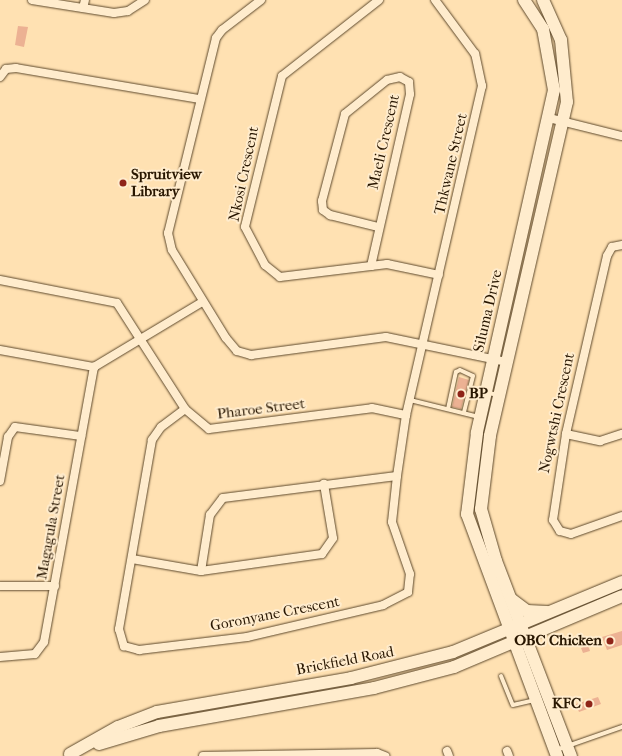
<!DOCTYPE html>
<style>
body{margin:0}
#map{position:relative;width:622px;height:756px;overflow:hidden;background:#ffe1b2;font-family:"IM FELL French Canon",serif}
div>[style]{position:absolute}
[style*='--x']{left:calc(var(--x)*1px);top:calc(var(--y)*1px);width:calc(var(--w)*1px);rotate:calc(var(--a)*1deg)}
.building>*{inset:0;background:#ecb193}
.roads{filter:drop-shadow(0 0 1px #5e492c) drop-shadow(0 0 1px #5e492c)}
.lane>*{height:4px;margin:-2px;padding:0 2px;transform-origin:2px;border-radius:2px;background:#ffeccd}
.street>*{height:8px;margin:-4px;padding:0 4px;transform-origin:4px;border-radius:4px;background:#ffeccd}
.secondary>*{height:12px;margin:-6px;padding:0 6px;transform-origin:6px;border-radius:6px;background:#ffeccd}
.dots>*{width:11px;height:11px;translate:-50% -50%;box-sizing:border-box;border:2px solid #ffeccd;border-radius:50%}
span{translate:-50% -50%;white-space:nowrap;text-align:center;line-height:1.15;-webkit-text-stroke:4px #ffeccd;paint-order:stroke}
.street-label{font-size:15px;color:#281600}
.poi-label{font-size:15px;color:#281600;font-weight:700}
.left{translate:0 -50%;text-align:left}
.right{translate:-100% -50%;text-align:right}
</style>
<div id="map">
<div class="building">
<i style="clip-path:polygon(18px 26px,28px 27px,24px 47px,15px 45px)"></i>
<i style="clip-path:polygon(459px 377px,469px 380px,461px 409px,452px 407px)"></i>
<i style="clip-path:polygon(622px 631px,622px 645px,607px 650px,602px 637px)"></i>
<i style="clip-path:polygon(588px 645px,590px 651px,583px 653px,581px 648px)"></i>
<i style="clip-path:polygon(598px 697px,601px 704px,579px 712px,576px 704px)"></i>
</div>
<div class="roads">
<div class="lane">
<i style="--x:470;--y:389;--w:30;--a:12"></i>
<i style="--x:410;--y:400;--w:71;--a:13.8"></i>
<i style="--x:448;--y:409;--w:38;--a:-78"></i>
<i style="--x:456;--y:372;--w:4;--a:-27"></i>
<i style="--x:460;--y:370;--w:14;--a:25"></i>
<i style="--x:473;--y:376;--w:38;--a:104"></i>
<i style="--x:501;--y:676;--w:31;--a:68"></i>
<i style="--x:513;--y:705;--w:23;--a:-13"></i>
<i style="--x:556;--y:750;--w:70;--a:-19.2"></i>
</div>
<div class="street">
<i style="--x:32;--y:0;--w:83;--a:9"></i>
<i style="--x:114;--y:13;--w:14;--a:-8"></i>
<i style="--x:128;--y:11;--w:20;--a:-33"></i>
<i style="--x:261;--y:0;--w:49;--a:142.4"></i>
<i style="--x:222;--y:30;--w:10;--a:127"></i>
<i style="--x:216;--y:38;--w:201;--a:103.8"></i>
<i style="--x:168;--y:233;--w:17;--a:77"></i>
<i style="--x:172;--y:250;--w:103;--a:58.5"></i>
<i style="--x:226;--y:338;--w:17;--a:50"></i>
<i style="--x:237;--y:351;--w:15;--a:16"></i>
<i style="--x:251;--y:355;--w:136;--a:-7.6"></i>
<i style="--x:386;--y:337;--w:124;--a:11.7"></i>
<i style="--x:379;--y:0;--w:123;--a:141.9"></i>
<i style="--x:282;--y:76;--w:155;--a:103.8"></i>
<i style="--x:245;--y:227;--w:43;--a:62.2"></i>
<i style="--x:265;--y:265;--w:19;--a:39"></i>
<i style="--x:280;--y:277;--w:108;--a:-6.9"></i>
<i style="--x:387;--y:264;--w:53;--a:11.9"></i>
<i style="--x:83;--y:8;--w:8;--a:-76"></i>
<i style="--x:0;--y:77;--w:10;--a:-53"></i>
<i style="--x:6;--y:69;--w:10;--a:-6"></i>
<i style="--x:16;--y:68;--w:187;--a:9.6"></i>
<i style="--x:549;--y:118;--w:75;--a:13.9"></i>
<i style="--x:622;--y:245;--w:10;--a:169"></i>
<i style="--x:612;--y:247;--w:10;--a:119"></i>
<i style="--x:607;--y:256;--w:183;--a:103"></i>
<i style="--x:566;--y:434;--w:87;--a:98.6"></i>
<i style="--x:553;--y:520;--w:13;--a:58"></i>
<i style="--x:560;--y:531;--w:11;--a:15"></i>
<i style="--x:571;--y:534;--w:54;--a:-19.4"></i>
<i style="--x:371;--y:266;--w:176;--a:-77.2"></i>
<i style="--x:410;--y:94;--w:12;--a:-95"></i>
<i style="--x:409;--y:82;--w:10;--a:-151"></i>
<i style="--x:400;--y:77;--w:13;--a:167"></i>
<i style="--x:387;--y:80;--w:54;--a:141"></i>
<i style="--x:345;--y:114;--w:90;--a:104.8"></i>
<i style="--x:322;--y:201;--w:9;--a:84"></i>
<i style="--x:323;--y:210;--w:9;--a:36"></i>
<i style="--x:330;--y:215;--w:49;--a:14"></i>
<i style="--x:0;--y:280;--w:119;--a:11.1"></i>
<i style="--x:117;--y:303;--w:126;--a:57.3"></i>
<i style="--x:185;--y:409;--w:31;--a:40"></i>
<i style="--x:209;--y:429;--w:164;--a:-7.3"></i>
<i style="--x:372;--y:408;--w:35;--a:12"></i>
<i style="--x:0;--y:350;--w:96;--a:10.3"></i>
<i style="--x:94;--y:367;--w:126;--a:-31"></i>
<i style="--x:185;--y:409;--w:30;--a:143"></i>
<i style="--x:161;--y:427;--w:16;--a:125"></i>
<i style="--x:152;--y:440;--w:192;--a:99.9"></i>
<i style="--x:119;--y:629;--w:18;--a:74"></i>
<i style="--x:124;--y:646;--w:16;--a:15"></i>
<i style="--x:139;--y:650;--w:109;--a:-6.9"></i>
<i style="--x:247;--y:637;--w:140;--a:-13.2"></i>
<i style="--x:383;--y:605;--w:28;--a:-27"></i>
<i style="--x:408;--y:592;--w:18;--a:-84"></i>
<i style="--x:410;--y:574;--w:55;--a:-109.1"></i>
<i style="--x:392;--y:522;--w:46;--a:-83.8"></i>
<i style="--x:397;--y:476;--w:62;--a:-81.6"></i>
<i style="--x:406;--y:415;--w:338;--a:-77"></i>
<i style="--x:482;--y:86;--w:33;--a:-102"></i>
<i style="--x:475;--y:54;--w:67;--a:-126.5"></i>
<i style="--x:566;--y:434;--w:35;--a:12"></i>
<i style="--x:600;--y:441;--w:23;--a:-18"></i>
<i style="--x:0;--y:481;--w:45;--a:-79.7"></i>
<i style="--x:8;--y:437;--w:12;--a:-55"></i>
<i style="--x:15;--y:427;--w:67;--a:7.8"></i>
<i style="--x:132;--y:559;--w:70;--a:9.9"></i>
<i style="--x:201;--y:571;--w:122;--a:-8"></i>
<i style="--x:322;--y:554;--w:19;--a:-55"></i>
<i style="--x:333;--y:538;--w:55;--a:-99.5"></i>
<i style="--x:201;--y:571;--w:57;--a:-80.9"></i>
<i style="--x:210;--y:515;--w:21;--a:-53"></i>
<i style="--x:223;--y:498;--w:175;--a:-7.2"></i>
<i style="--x:0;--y:586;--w:55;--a:0"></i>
<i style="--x:0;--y:657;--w:35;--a:-5"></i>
<i style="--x:35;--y:654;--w:15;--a:-53"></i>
<i style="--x:44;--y:642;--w:280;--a:-79.7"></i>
<i style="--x:447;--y:751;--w:5;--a:68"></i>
<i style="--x:507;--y:751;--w:5;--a:68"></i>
<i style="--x:203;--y:756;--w:174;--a:-1"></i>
<i style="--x:377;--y:753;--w:9;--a:21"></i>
</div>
<div class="secondary">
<i style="--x:524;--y:0;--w:35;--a:57"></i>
<i style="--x:543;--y:29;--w:62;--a:79.8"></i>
<i style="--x:554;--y:90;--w:352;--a:102.7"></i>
<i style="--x:477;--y:433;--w:82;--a:97"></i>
<i style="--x:467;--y:514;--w:258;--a:69.6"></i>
<i style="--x:543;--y:0;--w:44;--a:65.8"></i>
<i style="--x:561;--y:40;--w:62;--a:84.5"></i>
<i style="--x:567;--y:102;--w:343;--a:103"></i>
<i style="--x:490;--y:436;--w:74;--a:97"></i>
<i style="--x:481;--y:509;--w:54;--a:73.9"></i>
<i style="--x:496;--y:561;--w:209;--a:69"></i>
<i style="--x:511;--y:599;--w:20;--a:37"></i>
<i style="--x:527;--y:611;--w:20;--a:3"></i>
<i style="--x:99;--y:744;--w:63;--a:-16.7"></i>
<i style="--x:159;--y:726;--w:218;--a:-10"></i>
<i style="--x:374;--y:688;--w:83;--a:-14.7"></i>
<i style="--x:454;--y:667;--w:182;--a:-22.9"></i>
<i style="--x:70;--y:754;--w:55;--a:-29.4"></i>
<i style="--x:118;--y:727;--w:42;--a:-21"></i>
<i style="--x:157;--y:712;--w:197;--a:-9.9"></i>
<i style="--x:351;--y:678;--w:105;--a:-14.3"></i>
<i style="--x:453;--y:652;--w:183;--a:-22.5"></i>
</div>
</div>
<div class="dots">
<i style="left:123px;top:183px;background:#8f2418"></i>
<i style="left:461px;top:394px;background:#8f2418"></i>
<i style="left:610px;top:641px;background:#8f2418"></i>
<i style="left:589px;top:704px;background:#8f2418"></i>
</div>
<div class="street-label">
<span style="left:384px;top:142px;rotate:-77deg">Maeli Crescent</span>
<span style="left:451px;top:164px;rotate:-77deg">Thkwane Street</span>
<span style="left:244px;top:174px;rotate:-78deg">Nkosi Crescent</span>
<span style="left:488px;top:311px;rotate:-77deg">Siluma Drive</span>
<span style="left:261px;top:409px;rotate:-7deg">Pharoe Street</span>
<span style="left:557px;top:413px;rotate:-78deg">Nogwtshi Crescent</span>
<span style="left:51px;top:527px;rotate:-80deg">Magagula Street</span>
<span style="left:275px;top:614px;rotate:-11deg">Goronyane Crescent</span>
<span style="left:345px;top:661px;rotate:-11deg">Brickfield Road</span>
</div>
<div class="poi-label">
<span class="left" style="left:131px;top:183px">Spruitview<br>Library</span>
<span class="left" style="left:469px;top:394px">BP</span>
<span class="right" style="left:602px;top:641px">OBC Chicken</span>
<span class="right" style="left:581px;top:704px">KFC</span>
</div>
</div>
